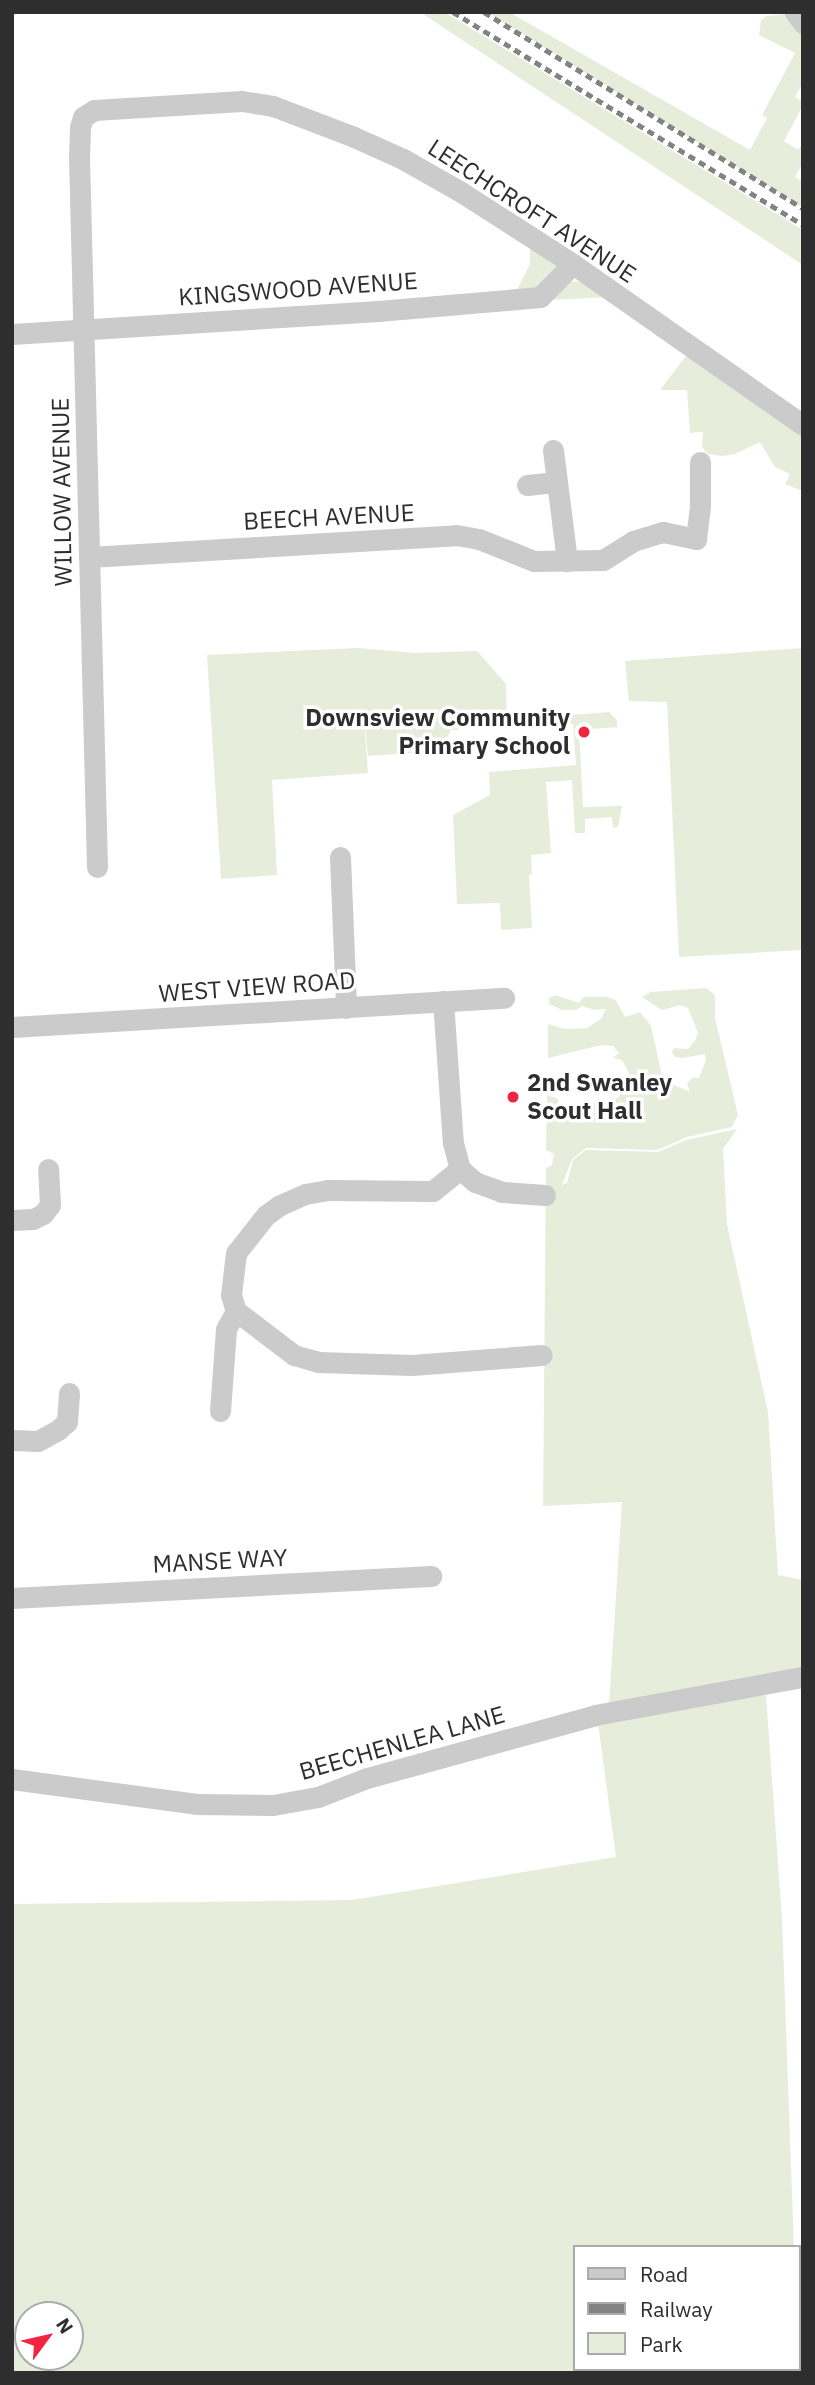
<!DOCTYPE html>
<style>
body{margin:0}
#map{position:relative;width:815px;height:2385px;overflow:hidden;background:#fff;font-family:"IBM Plex Sans",sans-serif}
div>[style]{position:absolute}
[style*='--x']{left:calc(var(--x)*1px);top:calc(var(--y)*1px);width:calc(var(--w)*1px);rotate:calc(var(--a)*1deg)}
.green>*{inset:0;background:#e6eddb}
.minor>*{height:21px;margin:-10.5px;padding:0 10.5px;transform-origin:10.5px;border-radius:10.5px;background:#cbcbcb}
.rail>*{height:4.5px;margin-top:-2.25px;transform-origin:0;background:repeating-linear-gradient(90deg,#838383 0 7px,transparent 0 12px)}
.dots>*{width:19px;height:19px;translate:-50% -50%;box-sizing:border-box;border:4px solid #fff;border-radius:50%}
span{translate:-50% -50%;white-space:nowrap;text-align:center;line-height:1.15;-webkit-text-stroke:7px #fff;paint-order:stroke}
.street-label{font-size:24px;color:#2e2e2e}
.poi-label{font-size:24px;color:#2e2e2e;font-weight:700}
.right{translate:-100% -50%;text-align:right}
.left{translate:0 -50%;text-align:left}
.frame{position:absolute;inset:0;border:14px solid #2e2e2e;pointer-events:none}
.legend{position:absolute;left:573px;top:2245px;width:228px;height:126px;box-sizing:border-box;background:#fff;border:2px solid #ababab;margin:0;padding:9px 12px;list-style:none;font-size:21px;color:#2e2e2e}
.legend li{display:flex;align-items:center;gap:14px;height:35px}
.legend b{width:35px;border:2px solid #ababab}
.north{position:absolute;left:14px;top:2301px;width:70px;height:70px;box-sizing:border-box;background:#fff;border:2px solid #ababab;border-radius:50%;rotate:57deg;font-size:19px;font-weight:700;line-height:28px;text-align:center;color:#2e2e2e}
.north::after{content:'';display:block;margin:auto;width:24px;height:32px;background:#f12542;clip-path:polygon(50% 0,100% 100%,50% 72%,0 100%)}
</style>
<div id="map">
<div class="green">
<i style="clip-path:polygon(420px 12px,444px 12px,803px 230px,803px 265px)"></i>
<i style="clip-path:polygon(487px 12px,509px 12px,750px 150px,767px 118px,762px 115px,795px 53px,759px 35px,761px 20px,767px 16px,786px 14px,803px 35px,803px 83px,795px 97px,803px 102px,803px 105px,784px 141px,798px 150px,803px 143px,803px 163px,795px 177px,803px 182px,803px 208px)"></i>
<i style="clip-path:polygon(530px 242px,553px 257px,558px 268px,542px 288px,517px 290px,530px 264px)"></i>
<i style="clip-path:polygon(580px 281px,611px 297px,549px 300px,571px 282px)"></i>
<i style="clip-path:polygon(689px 352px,803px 429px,803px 491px,785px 484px,790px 474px,775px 467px,760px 442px,735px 454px,722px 456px,708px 454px,702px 447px,703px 432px,690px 433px,687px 390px,660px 390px)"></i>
<i style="clip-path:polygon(358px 648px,415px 653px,477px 651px,506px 684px,507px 716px,498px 726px,451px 730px,440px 751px,368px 756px,363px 707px,368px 773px,272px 780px,277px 875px,221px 879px,207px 655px)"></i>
<i style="clip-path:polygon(803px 648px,803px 950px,679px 957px,667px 702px,629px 701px,625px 661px)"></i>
<i style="clip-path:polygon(609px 712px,617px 720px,617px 727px,579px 730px,583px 807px,622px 806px,618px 827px,613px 828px,612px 817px,585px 819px,585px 833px,575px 833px,572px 780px,546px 782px,551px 853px,531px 855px,532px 874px,529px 875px,532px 928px,501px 930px,500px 903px,457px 904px,453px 815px,490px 795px,489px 772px,576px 765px,573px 724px,512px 728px,512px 720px)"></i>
<i style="clip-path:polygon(706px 988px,715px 995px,715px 1018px,738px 1115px,732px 1127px,687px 1137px,657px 1150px,586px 1148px,572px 1159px,562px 1185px,567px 1183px,573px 1160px,586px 1150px,658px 1152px,686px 1140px,737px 1129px,723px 1149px,727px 1224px,768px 1412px,778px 1575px,803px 1580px,803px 1671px,609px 1705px,622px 1502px,543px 1506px,546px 1168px,552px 1165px,554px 1154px,546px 1150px,547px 1095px,558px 1099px,559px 1107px,571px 1103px,584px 1105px,618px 1098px,631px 1077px,622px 1060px,613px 1058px,619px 1053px,613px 1046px,602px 1045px,548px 1058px,548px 1024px,565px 1029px,587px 1028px,601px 1019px,606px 1009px,595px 1010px,582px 1006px,576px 1010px,562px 1010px,549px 1004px,549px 998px,555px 995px,579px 1003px,584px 997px,607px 997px,616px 1000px,625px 1017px,640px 1012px,651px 1026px,663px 1080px,690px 1092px,687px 1084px,692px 1078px,699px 1078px,706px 1060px,705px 1054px,683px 1058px,675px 1057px,672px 1052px,674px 1048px,688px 1049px,695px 1041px,698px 1033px,688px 1008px,680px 1005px,662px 1010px,642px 997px,651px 992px)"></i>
<i style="clip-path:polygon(evenodd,766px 1695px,782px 1919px,794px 2247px,575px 2247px,575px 2369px,799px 2369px,799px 2264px,803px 2269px,803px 2373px,12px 2373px,12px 1904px,352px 1900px,616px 1857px,598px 1723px,766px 1695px,28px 2315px,70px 2315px,70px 2357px,28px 2357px,28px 2315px)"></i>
</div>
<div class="minor">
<i style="--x:795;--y:12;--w:14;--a:54"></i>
<i style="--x:12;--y:334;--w:367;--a:-3.6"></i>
<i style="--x:378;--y:311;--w:163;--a:-4.9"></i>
<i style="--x:540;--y:297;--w:47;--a:-45"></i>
<i style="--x:553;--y:450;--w:112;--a:82.8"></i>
<i style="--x:527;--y:485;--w:30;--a:-6"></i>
<i style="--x:89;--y:557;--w:368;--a:-3.4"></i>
<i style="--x:456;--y:535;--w:23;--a:10"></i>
<i style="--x:479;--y:539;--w:59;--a:21.8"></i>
<i style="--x:534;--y:561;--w:69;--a:-0.8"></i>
<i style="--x:603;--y:560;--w:36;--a:-32"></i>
<i style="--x:633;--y:541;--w:31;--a:-17"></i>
<i style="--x:663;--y:532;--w:34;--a:12"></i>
<i style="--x:696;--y:539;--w:33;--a:-83"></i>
<i style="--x:700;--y:506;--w:44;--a:-90"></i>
<i style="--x:340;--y:857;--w:151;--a:87.7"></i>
<i style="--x:97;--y:867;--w:710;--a:-91.45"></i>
<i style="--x:79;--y:157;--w:30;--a:-88"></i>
<i style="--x:80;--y:127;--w:10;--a:-73"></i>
<i style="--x:83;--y:117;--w:13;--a:-32"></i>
<i style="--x:94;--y:110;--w:148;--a:-3.5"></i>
<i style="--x:242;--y:101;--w:31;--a:9"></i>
<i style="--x:273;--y:106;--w:87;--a:20.9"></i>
<i style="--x:354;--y:137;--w:54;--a:24.2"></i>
<i style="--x:403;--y:159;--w:67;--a:29.6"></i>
<i style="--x:461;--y:192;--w:133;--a:32.7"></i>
<i style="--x:573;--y:264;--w:281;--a:35"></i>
<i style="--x:443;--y:1001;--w:142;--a:86"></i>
<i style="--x:453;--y:1143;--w:27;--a:75"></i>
<i style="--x:460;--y:1169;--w:35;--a:141"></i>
<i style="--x:433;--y:1191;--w:105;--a:-179.5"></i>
<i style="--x:328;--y:1190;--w:23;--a:170"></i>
<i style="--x:305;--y:1194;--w:27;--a:156"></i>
<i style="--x:280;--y:1205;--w:17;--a:144"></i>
<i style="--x:266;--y:1215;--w:48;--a:128.3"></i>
<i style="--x:236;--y:1253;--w:42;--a:96.8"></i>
<i style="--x:231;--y:1295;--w:17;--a:73"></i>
<i style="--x:236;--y:1311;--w:73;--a:37.2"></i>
<i style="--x:294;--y:1355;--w:25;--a:16"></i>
<i style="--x:318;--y:1362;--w:94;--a:1.8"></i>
<i style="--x:412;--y:1365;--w:130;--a:-4.4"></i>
<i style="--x:12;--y:1027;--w:493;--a:-3.4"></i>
<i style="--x:460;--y:1169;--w:20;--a:41"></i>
<i style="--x:475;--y:1182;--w:29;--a:20"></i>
<i style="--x:502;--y:1192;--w:43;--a:4"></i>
<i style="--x:12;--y:1220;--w:21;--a:-3"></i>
<i style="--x:33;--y:1219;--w:11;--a:-27"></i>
<i style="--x:43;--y:1214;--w:11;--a:-52"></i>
<i style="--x:50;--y:1205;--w:36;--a:-93"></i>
<i style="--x:220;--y:1411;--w:82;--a:-85.8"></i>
<i style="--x:226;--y:1329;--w:21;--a:-61"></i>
<i style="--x:12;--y:1440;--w:26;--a:2"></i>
<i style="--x:38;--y:1441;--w:23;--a:-29"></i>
<i style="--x:58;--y:1430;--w:12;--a:-42"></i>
<i style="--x:67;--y:1422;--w:29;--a:-86"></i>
<i style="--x:12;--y:1598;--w:420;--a:-3"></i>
<i style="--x:12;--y:1779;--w:186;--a:7.7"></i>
<i style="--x:196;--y:1804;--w:77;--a:0.7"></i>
<i style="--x:273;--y:1805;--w:46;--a:-10.1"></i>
<i style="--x:318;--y:1797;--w:53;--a:-21.2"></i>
<i style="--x:367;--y:1778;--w:237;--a:-15.4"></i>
<i style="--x:595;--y:1715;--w:211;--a:-10.4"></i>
</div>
<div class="rail">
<i style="--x:453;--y:12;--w:410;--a:31.3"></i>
<i style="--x:484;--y:12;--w:374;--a:31.6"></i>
</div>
<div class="dots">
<i style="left:584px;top:732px;background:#f12542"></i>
<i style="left:513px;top:1097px;background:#f12542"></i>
</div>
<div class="street-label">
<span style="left:532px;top:211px;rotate:33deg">LEECHCROFT AVENUE</span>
<span style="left:298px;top:289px;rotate:-4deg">KINGSWOOD AVENUE</span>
<span style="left:62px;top:492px;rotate:-91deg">WILLOW AVENUE</span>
<span style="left:329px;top:517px;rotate:-3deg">BEECH AVENUE</span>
<span style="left:257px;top:987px;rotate:-4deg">WEST VIEW ROAD</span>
<span style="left:220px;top:1561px;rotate:-3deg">MANSE WAY</span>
<span style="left:402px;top:1743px;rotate:-16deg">BEECHENLEA LANE</span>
</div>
<div class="poi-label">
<span class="right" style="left:570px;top:732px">Downsview Community<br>Primary School</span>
<span class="left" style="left:527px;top:1097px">2nd Swanley<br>Scout Hall</span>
</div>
<div class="frame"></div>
<ul class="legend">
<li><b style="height:9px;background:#cbcbcb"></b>Road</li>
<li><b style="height:9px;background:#838383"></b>Railway</li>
<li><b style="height:19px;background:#e6eddb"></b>Park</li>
</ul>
<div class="north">N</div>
</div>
